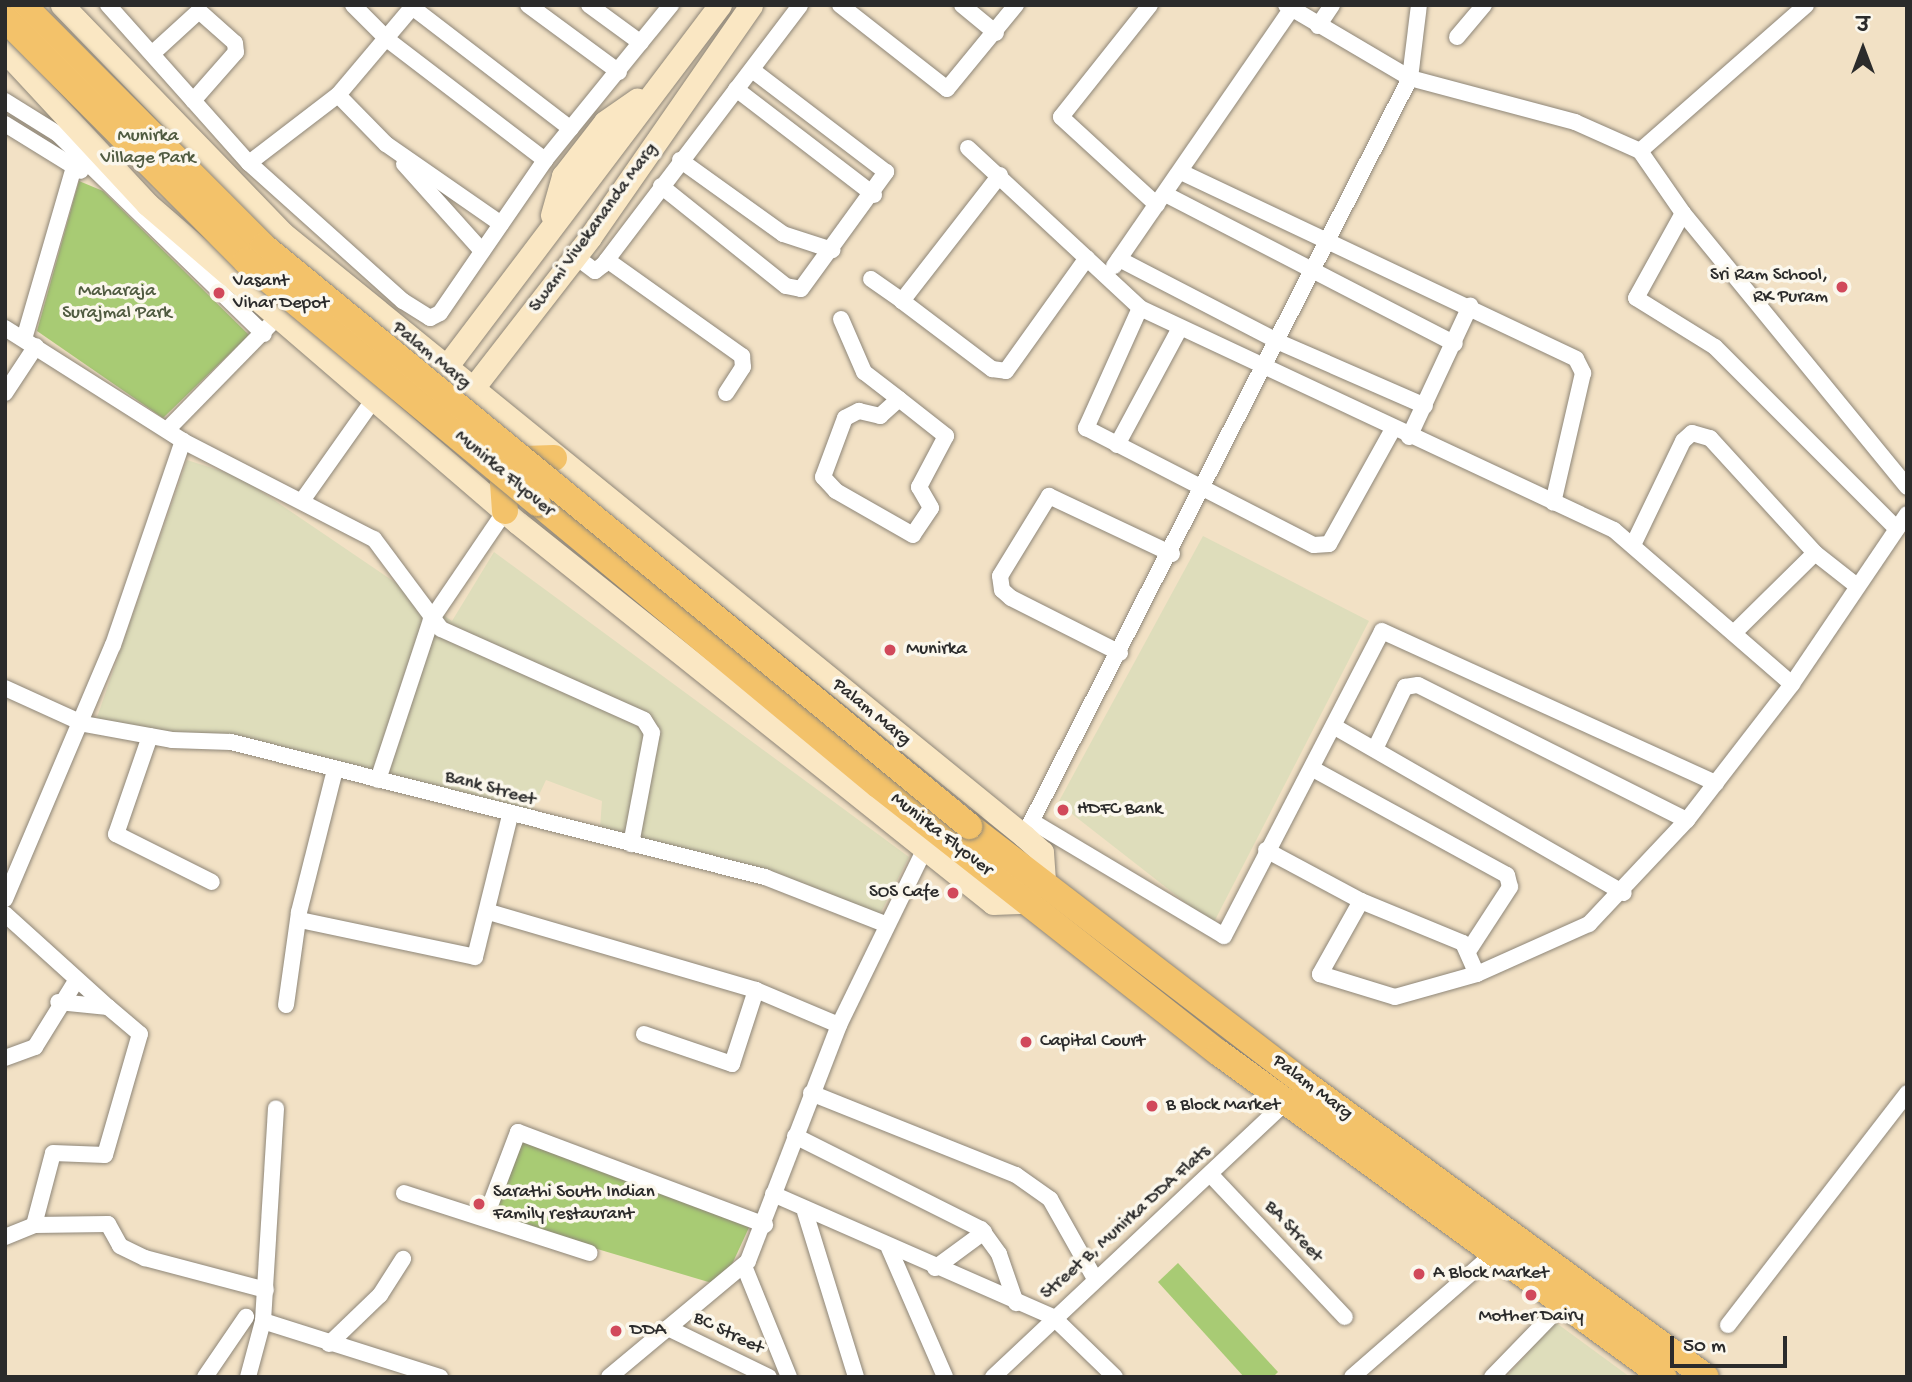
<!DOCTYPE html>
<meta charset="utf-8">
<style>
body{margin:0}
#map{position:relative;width:1912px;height:1382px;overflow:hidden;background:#f2e1c5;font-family:"Gochi Hand","Playpen Sans Deva",sans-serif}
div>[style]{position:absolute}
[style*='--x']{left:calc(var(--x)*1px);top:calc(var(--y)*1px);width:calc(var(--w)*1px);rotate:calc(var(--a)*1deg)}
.built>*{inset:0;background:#deddbb}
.green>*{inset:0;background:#a8cb74}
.roads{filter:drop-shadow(0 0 2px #8e8678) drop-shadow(0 0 2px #8e8678)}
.street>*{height:16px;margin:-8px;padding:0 8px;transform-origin:8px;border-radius:8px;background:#fff}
.secondary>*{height:23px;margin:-11.5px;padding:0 11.5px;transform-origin:11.5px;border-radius:11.5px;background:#fae7c3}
.primary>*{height:26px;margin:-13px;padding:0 13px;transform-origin:13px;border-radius:13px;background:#f3c26a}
.bridges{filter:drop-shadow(0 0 2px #8e8678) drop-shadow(0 0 2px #8e8678)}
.primary-bridge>*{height:26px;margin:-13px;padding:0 13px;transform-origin:13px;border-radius:13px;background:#f3c26a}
.dots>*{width:19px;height:19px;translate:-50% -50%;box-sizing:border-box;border:4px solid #fbf7ec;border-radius:50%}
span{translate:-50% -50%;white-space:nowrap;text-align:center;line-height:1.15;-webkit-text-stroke:7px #fbf7ec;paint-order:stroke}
.park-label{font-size:19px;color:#505b41}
.street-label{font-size:19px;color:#2b2b2b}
.poi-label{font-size:19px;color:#2b2b2b}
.right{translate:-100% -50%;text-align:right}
.left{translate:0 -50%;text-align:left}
.frame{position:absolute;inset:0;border:7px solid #2b2b2b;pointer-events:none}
.north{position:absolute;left:1828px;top:14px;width:70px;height:70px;-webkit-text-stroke:5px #fbf7ec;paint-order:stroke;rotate:0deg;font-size:19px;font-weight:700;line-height:28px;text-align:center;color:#2b2b2b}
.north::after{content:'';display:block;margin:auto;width:24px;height:32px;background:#2b2b2b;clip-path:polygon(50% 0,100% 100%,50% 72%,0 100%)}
.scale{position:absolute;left:1670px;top:1336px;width:117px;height:32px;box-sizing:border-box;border:4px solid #2b2b2b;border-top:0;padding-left:9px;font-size:21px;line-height:24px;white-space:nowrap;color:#2b2b2b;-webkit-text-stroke:5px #fbf7ec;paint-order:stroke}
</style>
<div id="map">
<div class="built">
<i style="clip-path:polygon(187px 460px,240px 477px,452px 621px,494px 552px,909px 857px,875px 924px,793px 886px,599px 841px,602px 801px,546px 780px,526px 823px,254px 750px,95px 723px)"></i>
<i style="clip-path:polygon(1203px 536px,1369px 621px,1213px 924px,1058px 803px)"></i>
<i style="clip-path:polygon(1555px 1322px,1630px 1377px,1506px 1377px)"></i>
</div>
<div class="green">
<i style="clip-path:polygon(79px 181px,103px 191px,249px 335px,163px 418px,37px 331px)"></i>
<i style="clip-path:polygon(518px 1132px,752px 1221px,722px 1286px,486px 1216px)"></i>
<i style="clip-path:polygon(1178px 1263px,1278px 1372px,1273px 1377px,1244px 1377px,1158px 1282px)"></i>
</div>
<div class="roads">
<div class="street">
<i style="--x:108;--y:5;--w:212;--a:48.3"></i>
<i style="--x:249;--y:163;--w:207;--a:41.9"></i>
<i style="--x:403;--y:301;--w:32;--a:32"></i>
<i style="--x:430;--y:318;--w:11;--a:-27"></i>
<i style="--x:440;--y:313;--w:186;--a:-55.5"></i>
<i style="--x:545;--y:160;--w:200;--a:-50.9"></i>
<i style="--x:353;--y:5;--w:49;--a:45"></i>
<i style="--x:388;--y:40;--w:198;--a:37.4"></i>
<i style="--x:528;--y:5;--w:113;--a:36.4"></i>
<i style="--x:589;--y:5;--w:64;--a:36.2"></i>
<i style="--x:840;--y:5;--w:136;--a:38.1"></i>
<i style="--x:947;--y:89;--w:109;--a:-50.6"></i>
<i style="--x:962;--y:5;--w:44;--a:39.5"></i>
<i style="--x:1150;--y:5;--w:143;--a:128.5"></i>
<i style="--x:1061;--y:117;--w:130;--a:42.5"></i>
<i style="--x:1286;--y:5;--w:144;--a:30.5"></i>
<i style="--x:1410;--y:78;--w:171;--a:14.9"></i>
<i style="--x:1575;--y:122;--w:71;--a:24"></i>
<i style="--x:1640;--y:151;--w:75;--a:55.3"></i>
<i style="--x:1683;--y:213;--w:354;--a:50.7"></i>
<i style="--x:412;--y:7;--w:200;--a:37.5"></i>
<i style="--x:1318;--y:26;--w:25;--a:-56"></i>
<i style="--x:1457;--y:37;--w:42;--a:-49.8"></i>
<i style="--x:153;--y:53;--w:62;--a:-42.4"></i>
<i style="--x:199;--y:11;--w:48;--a:41.6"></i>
<i style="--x:235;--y:43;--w:9;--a:84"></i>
<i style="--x:236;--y:52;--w:65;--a:131.3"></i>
<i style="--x:736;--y:89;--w:174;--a:37.5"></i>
<i style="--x:338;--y:95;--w:69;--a:45.6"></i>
<i style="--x:386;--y:144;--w:140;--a:34.8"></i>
<i style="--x:5;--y:101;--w:62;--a:31.9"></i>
<i style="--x:58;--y:134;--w:287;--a:44.2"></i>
<i style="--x:5;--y:124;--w:89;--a:31.7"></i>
<i style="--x:968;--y:148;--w:235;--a:42.9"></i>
<i style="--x:1140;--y:308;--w:523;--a:25.1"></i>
<i style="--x:1614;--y:530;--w:235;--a:40.9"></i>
<i style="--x:1640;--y:151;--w:221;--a:-41.3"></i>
<i style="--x:680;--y:160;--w:127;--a:35.7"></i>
<i style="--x:783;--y:234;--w:52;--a:18.1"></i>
<i style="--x:249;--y:163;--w:112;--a:-37.4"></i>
<i style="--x:338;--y:95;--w:118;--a:-49.8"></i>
<i style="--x:404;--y:164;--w:117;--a:48.1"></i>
<i style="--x:1181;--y:172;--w:437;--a:25.3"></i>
<i style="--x:1576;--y:359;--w:16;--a:63"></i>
<i style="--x:1583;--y:373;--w:133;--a:103"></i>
<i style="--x:1000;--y:175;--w:160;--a:127.9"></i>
<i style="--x:902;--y:301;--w:113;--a:37.1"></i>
<i style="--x:992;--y:369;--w:14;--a:8"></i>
<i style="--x:1006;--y:371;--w:139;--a:-54.4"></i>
<i style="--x:661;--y:186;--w:160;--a:38.7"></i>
<i style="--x:786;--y:286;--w:15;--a:11"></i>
<i style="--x:801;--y:289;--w:145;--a:-54"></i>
<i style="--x:886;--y:172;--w:168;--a:-142.7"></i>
<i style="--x:1165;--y:194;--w:326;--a:27.3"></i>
<i style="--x:1683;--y:213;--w:97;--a:118.9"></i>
<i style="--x:1636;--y:298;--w:93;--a:31.8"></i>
<i style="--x:1715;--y:347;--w:257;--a:45"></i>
<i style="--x:575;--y:256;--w:25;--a:37"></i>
<i style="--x:595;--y:271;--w:10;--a:-37"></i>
<i style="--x:603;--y:265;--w:326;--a:-52.8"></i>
<i style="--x:1119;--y:259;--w:182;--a:27.4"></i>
<i style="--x:1281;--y:343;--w:157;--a:23.6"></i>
<i style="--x:607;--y:260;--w:166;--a:35.4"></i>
<i style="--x:742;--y:356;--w:11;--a:85"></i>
<i style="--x:743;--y:367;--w:31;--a:123"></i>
<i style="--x:1114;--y:266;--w:312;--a:-55.4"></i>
<i style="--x:871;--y:279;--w:38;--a:35"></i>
<i style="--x:1140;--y:308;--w:132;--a:114.2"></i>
<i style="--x:1086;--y:428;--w:256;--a:27.2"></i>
<i style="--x:1314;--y:545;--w:15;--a:-4"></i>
<i style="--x:1329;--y:544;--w:132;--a:-60.9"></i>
<i style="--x:841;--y:319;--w:58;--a:66.5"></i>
<i style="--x:864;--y:372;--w:44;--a:37.6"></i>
<i style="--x:5;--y:328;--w:211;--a:32.4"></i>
<i style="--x:183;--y:441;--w:215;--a:27.2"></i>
<i style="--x:374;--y:539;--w:112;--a:53.3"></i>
<i style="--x:441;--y:629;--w:222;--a:24.1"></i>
<i style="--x:644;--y:720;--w:15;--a:58"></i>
<i style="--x:652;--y:733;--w:113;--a:100.7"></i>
<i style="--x:24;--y:339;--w:179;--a:-73.8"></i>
<i style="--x:5;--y:393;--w:56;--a:-56.6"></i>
<i style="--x:899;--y:399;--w:60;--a:38.2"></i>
<i style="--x:946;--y:436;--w:58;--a:117.9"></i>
<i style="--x:919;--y:487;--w:24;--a:60"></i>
<i style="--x:931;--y:508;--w:32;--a:124"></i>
<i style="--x:913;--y:535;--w:89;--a:-150.3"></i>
<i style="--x:836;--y:491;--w:19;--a:-133"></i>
<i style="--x:823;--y:477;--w:63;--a:-69.6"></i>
<i style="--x:845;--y:418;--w:16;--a:-27"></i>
<i style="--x:859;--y:411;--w:22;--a:13"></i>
<i style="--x:880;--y:416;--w:25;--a:-42"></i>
<i style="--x:167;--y:430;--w:147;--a:-45.6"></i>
<i style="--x:1409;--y:437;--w:145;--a:-65"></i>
<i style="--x:1117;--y:445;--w:131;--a:-61.7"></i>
<i style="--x:304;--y:498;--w:121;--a:-54.7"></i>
<i style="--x:1633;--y:545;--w:115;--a:-64.3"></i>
<i style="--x:1683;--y:441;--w:12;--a:-42"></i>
<i style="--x:1692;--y:433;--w:19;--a:16"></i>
<i style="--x:1710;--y:438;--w:156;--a:47.6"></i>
<i style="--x:1815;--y:553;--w:114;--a:135.4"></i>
<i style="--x:1815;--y:553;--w:53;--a:38.2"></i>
<i style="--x:1120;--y:653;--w:122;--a:-153.2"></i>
<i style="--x:1011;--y:598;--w:12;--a:-138"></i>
<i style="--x:1002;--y:590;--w:14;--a:-98"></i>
<i style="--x:1000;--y:576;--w:94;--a:-58.5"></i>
<i style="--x:1049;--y:496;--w:136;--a:25.2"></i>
<i style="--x:5;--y:688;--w:87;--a:24.5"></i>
<i style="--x:84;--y:724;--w:89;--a:10.3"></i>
<i style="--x:172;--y:740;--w:59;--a:1.9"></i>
<i style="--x:231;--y:742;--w:551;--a:14.19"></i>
<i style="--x:765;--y:877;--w:129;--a:21.4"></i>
<i style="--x:1335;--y:727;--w:333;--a:29.9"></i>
<i style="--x:150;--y:736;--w:104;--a:109.1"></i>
<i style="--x:116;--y:834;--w:107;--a:26.6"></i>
<i style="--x:1375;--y:749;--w:69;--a:-64.2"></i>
<i style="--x:1405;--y:687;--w:13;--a:-9"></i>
<i style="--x:1418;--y:685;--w:301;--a:26.7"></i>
<i style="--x:1313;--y:769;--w:221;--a:28.7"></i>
<i style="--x:1507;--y:875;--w:12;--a:76"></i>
<i style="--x:1510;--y:887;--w:75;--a:123.1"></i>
<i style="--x:378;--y:780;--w:169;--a:-71.7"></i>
<i style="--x:431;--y:620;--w:132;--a:-55.8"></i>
<i style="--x:1033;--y:822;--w:222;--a:30.8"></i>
<i style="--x:1224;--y:936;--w:343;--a:-62.6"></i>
<i style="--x:1382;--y:631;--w:367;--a:24.5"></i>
<i style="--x:1027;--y:830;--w:844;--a:-63.01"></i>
<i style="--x:1410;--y:78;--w:74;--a:-83"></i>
<i style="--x:1266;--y:850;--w:108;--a:28.2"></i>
<i style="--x:1361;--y:901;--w:110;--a:22.4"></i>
<i style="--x:1463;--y:943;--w:34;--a:66"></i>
<i style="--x:5;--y:899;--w:276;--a:-67"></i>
<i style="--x:113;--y:645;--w:216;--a:-71.1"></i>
<i style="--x:1361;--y:901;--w:84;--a:119.3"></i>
<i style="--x:1320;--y:974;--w:78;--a:17"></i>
<i style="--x:1395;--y:997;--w:85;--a:-15.7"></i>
<i style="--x:1477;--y:974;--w:123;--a:-24.1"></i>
<i style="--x:1589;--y:924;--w:143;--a:-46.7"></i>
<i style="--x:1687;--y:820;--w:172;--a:-52.3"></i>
<i style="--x:1792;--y:684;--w:205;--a:-55.9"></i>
<i style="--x:489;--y:912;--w:278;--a:16.3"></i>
<i style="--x:756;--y:990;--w:90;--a:22.9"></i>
<i style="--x:5;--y:914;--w:139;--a:42.1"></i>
<i style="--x:300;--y:920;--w:179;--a:11.9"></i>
<i style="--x:475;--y:957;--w:145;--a:-76.1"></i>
<i style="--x:286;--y:1005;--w:94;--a:-82"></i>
<i style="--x:299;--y:912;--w:146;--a:-75.8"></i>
<i style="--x:644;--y:1034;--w:93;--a:18.8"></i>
<i style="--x:732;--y:1064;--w:78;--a:-72"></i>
<i style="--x:5;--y:1058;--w:32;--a:-20"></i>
<i style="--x:35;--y:1047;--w:78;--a:-58.2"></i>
<i style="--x:811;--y:1093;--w:221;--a:21.8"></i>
<i style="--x:1016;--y:1175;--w:42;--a:35.2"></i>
<i style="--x:1050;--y:1199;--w:92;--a:60.6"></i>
<i style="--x:795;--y:1136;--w:208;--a:26.6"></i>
<i style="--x:981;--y:1229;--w:31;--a:54"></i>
<i style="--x:999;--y:1254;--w:52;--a:70.9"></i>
<i style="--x:1211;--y:1175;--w:195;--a:46.7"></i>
<i style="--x:404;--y:1193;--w:195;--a:17.9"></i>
<i style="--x:773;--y:1194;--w:306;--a:23.7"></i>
<i style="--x:1053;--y:1317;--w:86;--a:44.1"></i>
<i style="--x:805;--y:1212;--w:173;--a:72.8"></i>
<i style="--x:486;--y:1216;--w:90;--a:-69.1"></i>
<i style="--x:518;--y:1132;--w:264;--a:20.6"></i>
<i style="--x:34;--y:1225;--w:74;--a:-75.2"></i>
<i style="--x:53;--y:1153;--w:52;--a:2.2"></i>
<i style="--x:105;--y:1155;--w:126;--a:-73.9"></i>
<i style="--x:140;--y:1034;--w:42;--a:-139.8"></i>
<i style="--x:108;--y:1007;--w:50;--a:-174.3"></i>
<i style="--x:5;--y:1237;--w:31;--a:-22"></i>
<i style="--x:34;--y:1225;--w:74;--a:-0.8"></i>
<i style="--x:108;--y:1224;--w:25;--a:61"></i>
<i style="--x:120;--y:1246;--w:28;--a:26"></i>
<i style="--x:145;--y:1258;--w:125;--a:14.8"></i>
<i style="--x:889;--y:1248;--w:141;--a:66.5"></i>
<i style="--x:744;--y:1266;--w:120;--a:67.9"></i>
<i style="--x:935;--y:1268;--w:61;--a:-36.3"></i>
<i style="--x:263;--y:1321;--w:186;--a:17.6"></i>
<i style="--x:1728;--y:1325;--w:293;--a:-52.3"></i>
<i style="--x:668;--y:1328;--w:112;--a:25.9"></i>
<i style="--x:329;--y:1344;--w:71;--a:-43.9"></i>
<i style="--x:380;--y:1295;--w:43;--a:-57.4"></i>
<i style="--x:205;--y:1377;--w:73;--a:-55.7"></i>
<i style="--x:248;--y:1377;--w:58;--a:-75"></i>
<i style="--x:263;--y:1321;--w:213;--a:-86.5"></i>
<i style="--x:609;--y:1377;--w:181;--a:-39.8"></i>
<i style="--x:748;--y:1261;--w:253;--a:-68.9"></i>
<i style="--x:839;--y:1025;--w:198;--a:-64"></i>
<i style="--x:993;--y:1377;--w:403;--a:-43.2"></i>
<i style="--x:1352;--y:1377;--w:189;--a:-41.1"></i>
<i style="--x:1492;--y:1377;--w:103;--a:-45.8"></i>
</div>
<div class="secondary">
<i style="--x:62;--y:5;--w:317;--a:46"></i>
<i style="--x:282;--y:233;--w:956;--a:39.1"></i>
<i style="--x:1024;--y:836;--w:24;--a:42"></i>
<i style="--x:1042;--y:852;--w:29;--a:86"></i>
<i style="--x:5;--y:51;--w:209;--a:47.1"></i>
<i style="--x:147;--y:204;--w:489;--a:40.7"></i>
<i style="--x:518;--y:523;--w:608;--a:38.66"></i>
<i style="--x:993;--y:903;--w:33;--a:-2"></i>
<i style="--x:552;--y:215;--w:41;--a:-74.2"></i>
<i style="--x:563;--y:176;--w:68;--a:-52.1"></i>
<i style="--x:605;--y:122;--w:39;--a:-35"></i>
<i style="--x:437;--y:379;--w:469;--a:-52.9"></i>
<i style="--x:463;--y:401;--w:207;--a:-52.2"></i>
<i style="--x:590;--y:237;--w:282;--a:-55.2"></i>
</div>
<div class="primary">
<i style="--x:538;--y:503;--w:442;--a:39.7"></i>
<i style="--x:878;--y:785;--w:434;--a:38.2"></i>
<i style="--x:1219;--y:1053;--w:550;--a:36.06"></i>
<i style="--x:505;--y:511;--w:30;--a:-94"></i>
<i style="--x:503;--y:481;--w:15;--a:-58"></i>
<i style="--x:511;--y:468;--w:16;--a:-35"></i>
<i style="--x:524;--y:459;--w:30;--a:-2"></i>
<i style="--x:969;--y:826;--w:421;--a:37.5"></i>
<i style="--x:1303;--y:1082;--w:499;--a:36.2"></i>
</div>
</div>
<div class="bridges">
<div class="primary-bridge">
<i style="--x:23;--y:5;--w:340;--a:45.1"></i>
<i style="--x:263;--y:246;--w:914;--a:39.4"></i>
<i style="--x:5;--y:19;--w:342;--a:45.1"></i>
<i style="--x:246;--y:261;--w:379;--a:39.7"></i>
</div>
</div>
<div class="dots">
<i style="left:1842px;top:287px;background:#d1495b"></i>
<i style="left:219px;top:293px;background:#d1495b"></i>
<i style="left:890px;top:650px;background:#d1495b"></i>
<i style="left:1063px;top:810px;background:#d1495b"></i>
<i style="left:953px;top:893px;background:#d1495b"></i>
<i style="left:1026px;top:1042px;background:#d1495b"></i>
<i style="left:1152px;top:1106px;background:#d1495b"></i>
<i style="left:479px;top:1204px;background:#d1495b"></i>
<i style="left:1419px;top:1274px;background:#d1495b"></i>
<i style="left:1531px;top:1295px;background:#d1495b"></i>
<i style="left:616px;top:1331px;background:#d1495b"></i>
</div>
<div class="park-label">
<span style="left:148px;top:148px">Munirka<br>Village Park</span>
<span style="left:117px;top:303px">Maharaja<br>Surajmal Park</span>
</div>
<div class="street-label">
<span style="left:594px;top:228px;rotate:-54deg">Swami Vivekananda Marg</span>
<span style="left:431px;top:356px;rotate:39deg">Palam Marg</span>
<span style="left:504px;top:474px;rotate:40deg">Munirka Flyover</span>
<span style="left:871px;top:713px;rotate:39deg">Palam Marg</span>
<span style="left:490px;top:789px;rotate:15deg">Bank Street</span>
<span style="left:941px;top:835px;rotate:38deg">Munirka Flyover</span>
<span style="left:1312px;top:1088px;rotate:37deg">Palam Marg</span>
<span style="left:1126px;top:1223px;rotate:-42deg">Street B, Munirka DDA Flats</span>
<span style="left:1293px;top:1232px;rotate:47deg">BA Street</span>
<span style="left:728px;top:1334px;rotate:26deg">BC Street</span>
</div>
<div class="poi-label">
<span class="right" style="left:1828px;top:287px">Sri Ram School,<br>RK Puram</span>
<span class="left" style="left:233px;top:293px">Vasant<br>Vihar Depot</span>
<span class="left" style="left:906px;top:650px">Munirka</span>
<span class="left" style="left:1077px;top:810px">HDFC Bank</span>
<span class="right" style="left:939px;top:893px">SOS Cafe</span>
<span class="left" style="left:1040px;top:1042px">Capital Court</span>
<span class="left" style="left:1166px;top:1106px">B Block Market</span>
<span class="left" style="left:493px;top:1204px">Sarathi South Indian<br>Family restaurant</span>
<span class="left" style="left:1433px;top:1274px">A Block Market</span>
<span style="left:1531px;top:1317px">Mother Dairy</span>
<span class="left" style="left:630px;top:1331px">DDA</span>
</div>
<div class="frame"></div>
<div class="north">उ</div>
<div class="scale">50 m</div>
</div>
